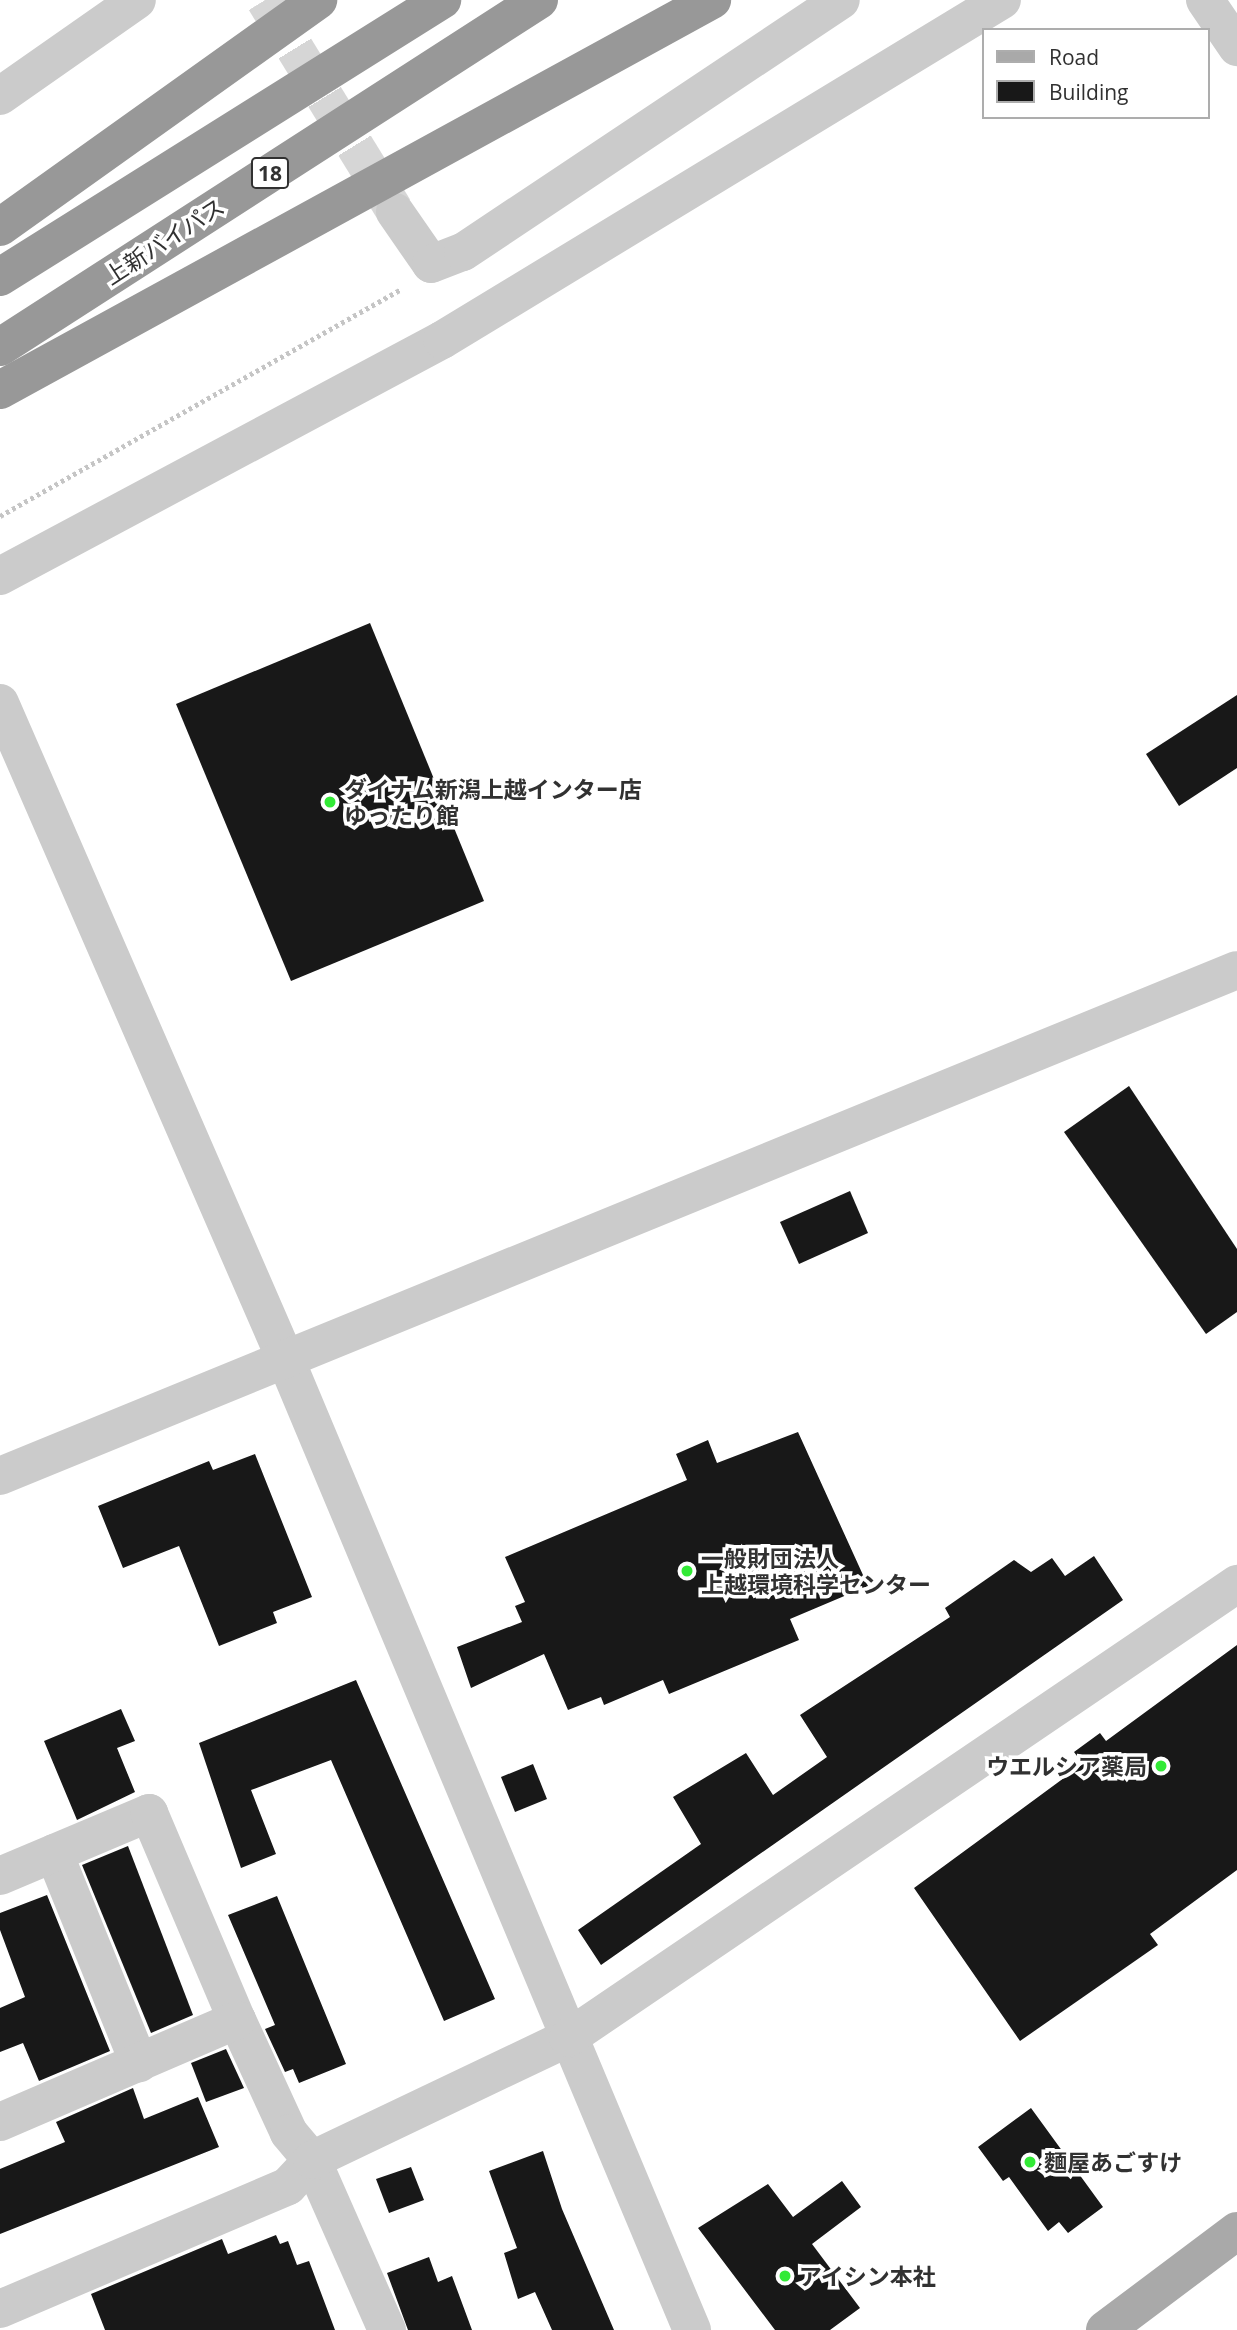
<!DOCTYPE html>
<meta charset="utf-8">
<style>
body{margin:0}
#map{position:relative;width:1237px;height:2330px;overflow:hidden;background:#fff;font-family:"Open Sans","Noto Sans JP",sans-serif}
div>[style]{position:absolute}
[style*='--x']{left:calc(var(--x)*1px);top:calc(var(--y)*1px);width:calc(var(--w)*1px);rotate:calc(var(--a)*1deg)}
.building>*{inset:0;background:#181818}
.minor-tunnel>*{height:38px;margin-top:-19px;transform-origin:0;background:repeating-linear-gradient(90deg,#d6d6d6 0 38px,transparent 0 57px)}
.path>*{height:4.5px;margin-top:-2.25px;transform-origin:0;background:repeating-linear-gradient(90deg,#c5c5c5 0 3.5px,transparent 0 7px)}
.minor>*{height:38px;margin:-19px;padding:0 19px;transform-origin:19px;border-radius:19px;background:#cbcbcb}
.major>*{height:38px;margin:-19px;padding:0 19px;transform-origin:19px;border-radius:19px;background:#a9a9a9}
.highway>*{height:38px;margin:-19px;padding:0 19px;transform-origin:19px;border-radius:19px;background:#989898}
.dots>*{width:19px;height:19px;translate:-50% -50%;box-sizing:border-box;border:4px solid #fff;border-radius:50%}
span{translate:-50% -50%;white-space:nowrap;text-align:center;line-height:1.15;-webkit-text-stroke:7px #fff;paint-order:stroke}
.shield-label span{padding:2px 5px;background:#fff;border:2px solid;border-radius:5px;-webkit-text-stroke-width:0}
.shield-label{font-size:21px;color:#313131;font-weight:700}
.street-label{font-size:23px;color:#313131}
.poi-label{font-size:23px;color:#313131;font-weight:700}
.left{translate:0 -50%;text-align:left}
.right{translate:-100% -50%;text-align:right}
.legend{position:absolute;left:982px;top:28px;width:228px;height:91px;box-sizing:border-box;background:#fff;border:2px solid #adadad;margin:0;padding:9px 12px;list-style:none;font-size:21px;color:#313131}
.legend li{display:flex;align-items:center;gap:14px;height:35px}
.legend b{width:35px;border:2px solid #adadad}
</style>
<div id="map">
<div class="building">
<i style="clip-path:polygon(370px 623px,484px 901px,291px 981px,176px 704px)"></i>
<i style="clip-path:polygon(1237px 695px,1237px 768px,1179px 806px,1146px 754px)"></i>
<i style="clip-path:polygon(1129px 1086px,1237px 1249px,1237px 1312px,1206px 1334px,1064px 1132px)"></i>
<i style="clip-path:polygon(850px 1191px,868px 1233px,799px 1264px,780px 1222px)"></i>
<i style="clip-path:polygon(798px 1432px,868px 1586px,790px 1619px,799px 1640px,669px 1694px,663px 1680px,604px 1705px,601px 1697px,568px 1710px,544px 1654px,471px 1688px,457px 1647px,522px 1622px,515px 1606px,525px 1602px,505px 1557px,687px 1480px,676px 1454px,708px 1440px,717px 1463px)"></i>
<i style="clip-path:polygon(255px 1454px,312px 1597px,273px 1612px,277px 1623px,219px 1646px,179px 1546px,123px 1568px,98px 1506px,209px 1461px,213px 1470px)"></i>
<i style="clip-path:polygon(1094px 1556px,1123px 1600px,601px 1965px,578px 1930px,701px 1844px,673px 1797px,746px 1753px,773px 1795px,827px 1757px,800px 1715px,950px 1617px,945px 1608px,1014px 1560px,1031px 1572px,1052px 1558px,1065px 1576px)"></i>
<i style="clip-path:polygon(1237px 1645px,1237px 1870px,1150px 1934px,1158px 1945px,1020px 2041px,914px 1888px,1083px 1764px,1074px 1752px,1100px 1733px,1106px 1741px)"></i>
<i style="clip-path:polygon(356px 1680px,495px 1999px,444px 2021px,331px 1760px,251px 1790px,276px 1854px,241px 1868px,199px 1743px)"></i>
<i style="clip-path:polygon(121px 1709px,135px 1741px,117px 1748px,135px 1792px,77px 1820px,44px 1741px)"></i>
<i style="clip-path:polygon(533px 1764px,547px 1799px,515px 1812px,501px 1777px)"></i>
<i style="clip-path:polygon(128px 1846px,193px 2015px,151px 2033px,82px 1865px)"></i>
<i style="clip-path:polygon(47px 1895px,110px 2051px,39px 2081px,23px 2043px,0 2052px,0 2008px,25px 1997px,0 1930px,0 1913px)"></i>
<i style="clip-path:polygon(277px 1896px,346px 2064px,299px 2083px,293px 2069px,285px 2072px,265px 2029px,275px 2025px,228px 1915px)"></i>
<i style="clip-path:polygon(226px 2049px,244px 2088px,206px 2102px,191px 2063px)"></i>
<i style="clip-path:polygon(133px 2088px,144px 2119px,198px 2097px,219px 2147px,0 2234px,0 2169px,65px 2142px,56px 2122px)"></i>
<i style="clip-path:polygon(1031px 2108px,1103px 2207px,1068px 2233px,1059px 2222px,1048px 2231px,1009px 2177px,1003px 2181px,978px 2147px)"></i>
<i style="clip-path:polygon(543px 2151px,562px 2209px,614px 2330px,552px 2330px,535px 2292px,518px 2299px,504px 2253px,517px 2248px,489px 2171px)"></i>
<i style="clip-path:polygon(411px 2167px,424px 2200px,389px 2213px,376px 2179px)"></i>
<i style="clip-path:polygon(842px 2181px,861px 2207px,812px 2244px,860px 2308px,830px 2330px,775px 2330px,698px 2228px,768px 2184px,793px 2217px)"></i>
<i style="clip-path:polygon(276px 2235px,280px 2244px,288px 2241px,297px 2265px,309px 2261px,335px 2330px,105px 2330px,91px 2294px,222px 2239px,228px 2254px)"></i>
<i style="clip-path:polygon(429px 2257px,438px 2282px,452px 2276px,472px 2330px,408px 2330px,387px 2273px)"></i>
</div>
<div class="minor-tunnel">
<i style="--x:265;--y:0;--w:246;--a:58.4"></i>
</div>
<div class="path">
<i style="--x:0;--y:516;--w:461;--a:-29.5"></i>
</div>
<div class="minor">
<i style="--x:1205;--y:0;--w:57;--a:55.8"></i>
<i style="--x:0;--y:96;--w:167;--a:-35"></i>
<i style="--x:395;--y:212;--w:63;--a:55.3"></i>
<i style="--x:431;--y:264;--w:34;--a:-21"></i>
<i style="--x:463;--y:252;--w:454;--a:-33.7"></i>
<i style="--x:0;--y:576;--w:501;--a:-28.1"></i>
<i style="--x:442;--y:340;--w:655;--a:-31.26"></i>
<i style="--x:0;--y:703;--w:714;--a:66.49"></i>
<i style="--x:285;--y:1358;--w:1054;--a:67.28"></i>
<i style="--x:0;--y:1476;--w:1336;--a:-22.25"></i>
<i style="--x:54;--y:1853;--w:227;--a:68"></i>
<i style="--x:0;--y:1876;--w:162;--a:-22.9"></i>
<i style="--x:149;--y:1813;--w:225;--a:67"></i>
<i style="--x:237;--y:2020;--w:124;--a:65.3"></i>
<i style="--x:289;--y:2133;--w:35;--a:50"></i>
<i style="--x:312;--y:2160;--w:186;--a:66.2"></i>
<i style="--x:0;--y:2122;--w:258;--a:-23.3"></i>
<i style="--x:0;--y:2309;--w:313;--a:-23.1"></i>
<i style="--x:288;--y:2186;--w:35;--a:-47"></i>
<i style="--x:312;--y:2160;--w:284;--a:-25.5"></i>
<i style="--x:568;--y:2038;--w:809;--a:-34.16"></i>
</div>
<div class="major">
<i style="--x:1105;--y:2330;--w:165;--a:-36.9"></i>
</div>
<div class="highway">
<i style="--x:0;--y:227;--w:391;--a:-35.5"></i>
<i style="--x:0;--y:277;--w:522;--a:-32.08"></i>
<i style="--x:0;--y:347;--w:641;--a:-32.77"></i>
<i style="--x:0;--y:390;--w:812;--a:-28.71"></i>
</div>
<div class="dots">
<i style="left:330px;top:802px;background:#32ea36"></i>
<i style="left:687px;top:1571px;background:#32ea36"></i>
<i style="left:1161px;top:1766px;background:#32ea36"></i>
<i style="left:1030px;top:2162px;background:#32ea36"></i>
<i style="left:785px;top:2276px;background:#32ea36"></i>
</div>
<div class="shield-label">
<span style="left:270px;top:173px">18</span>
</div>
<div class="street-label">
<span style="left:164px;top:241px;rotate:-33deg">上新バイパス</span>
</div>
<div class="poi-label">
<span class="left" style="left:344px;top:802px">ダイナム新潟上越インター店<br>ゆったり館</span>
<span class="left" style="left:701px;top:1571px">一般財団法人<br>上越環境科学センター</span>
<span class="right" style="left:1147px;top:1766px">ウエルシア薬局</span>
<span class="left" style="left:1044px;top:2162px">麵屋あごすけ</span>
<span class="left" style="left:799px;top:2276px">アイシン本社</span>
</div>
<ul class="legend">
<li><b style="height:9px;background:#a9a9a9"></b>Road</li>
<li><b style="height:19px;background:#181818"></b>Building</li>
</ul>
</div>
